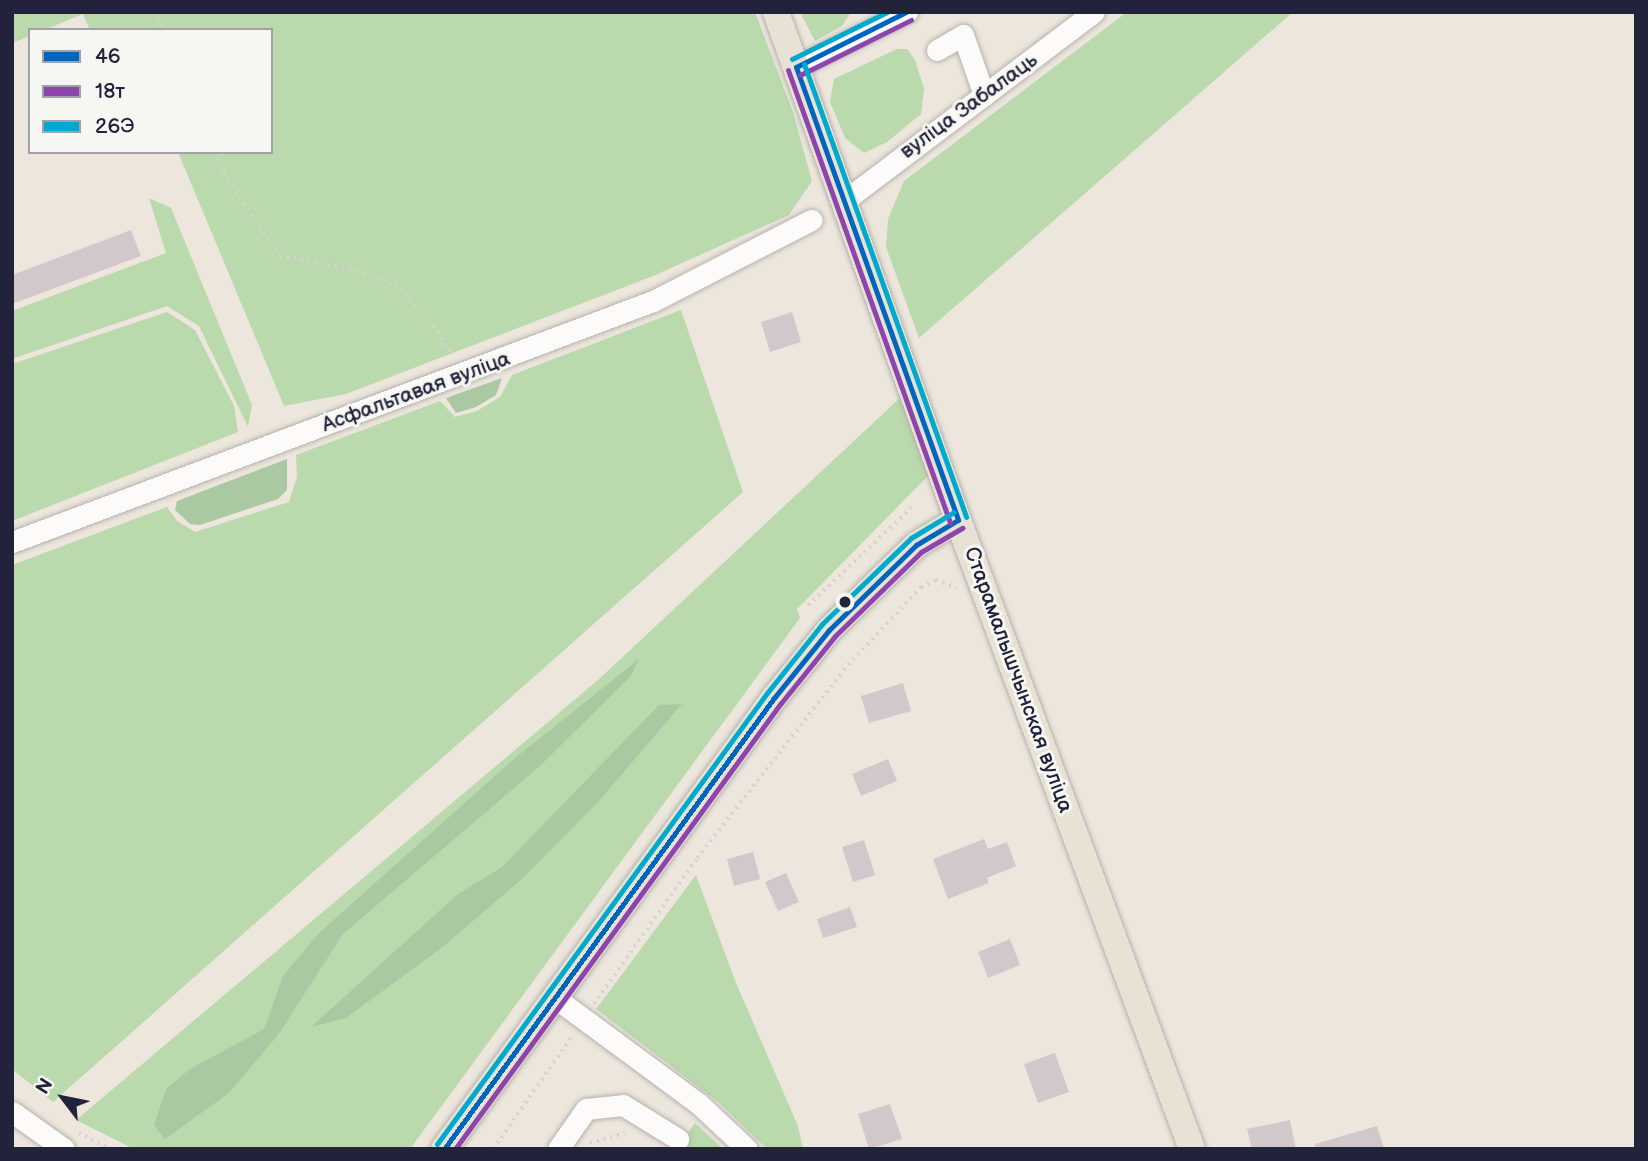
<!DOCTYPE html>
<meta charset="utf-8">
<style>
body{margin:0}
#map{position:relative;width:1648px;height:1161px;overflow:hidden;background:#ece6dc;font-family:"Balsamiq Sans",sans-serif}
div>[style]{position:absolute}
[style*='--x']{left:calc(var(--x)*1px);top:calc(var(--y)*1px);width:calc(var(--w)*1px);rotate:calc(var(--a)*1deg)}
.green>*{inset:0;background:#bad9ac}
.forest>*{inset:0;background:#aac9a2}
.building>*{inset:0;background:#d2c8cc}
.path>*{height:3.5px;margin-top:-1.75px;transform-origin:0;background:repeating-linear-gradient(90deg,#d3d2d1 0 2px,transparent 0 7px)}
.roads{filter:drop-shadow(0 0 2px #b5b2ae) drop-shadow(0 0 2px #b5b2ae)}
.minor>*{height:21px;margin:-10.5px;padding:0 10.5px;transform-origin:10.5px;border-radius:10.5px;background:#fcfbfa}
.major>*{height:26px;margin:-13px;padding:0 13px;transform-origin:13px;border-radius:13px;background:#e8e2d5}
.bus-1>*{height:5px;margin:-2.5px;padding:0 2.5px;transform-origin:2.5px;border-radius:2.5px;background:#0065bd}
.bus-2>*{height:5px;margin:-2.5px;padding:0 2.5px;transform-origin:2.5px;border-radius:2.5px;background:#8e44ad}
.bus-3>*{height:5px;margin:-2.5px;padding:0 2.5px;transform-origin:2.5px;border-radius:2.5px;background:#00a9ce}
.dots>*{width:19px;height:19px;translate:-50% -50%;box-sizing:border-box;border:4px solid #f6f6f2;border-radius:50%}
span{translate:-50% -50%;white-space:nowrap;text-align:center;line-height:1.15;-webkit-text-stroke:6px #f6f6f2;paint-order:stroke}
.street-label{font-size:21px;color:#22223b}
.frame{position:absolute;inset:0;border:14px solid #22223b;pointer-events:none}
.legend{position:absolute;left:28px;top:28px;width:245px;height:126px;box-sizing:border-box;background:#f6f6f2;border:2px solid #a1a1a9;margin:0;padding:9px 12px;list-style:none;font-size:21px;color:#22223b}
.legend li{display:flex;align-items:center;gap:14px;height:35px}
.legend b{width:35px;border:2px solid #a1a1a9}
.north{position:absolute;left:28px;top:1063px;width:70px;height:70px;-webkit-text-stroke:5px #f6f6f2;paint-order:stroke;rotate:302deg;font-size:19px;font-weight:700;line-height:28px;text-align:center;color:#22223b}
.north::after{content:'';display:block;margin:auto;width:24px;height:32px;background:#22223b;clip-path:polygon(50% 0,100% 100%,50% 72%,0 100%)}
</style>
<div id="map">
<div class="green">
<i style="clip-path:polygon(12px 12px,755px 12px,793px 112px,812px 181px,789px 215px,653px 276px,346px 394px,284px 406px,178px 152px,271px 152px,271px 30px,90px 30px,83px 14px,44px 30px,30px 30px,30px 36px,12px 43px)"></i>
<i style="clip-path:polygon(800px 12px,851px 12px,842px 26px,815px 41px)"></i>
<i style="clip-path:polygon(1127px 12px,1293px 12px,919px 338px,886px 247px,888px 219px,904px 181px)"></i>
<i style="clip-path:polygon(897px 49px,907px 49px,915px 60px,924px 89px,921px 114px,887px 142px,864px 153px,845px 138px,830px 102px,834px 79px)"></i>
<i style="clip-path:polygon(149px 198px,171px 208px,252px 405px,248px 427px,199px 326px,167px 306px,12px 359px,12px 311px,166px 253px)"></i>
<i style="clip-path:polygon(681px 310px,743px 492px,53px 1102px,12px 1069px,12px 565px,167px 507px,177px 521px,195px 532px,289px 502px,297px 477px,296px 455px,440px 401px,455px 417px,477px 411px,500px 397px,512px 375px)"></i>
<i style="clip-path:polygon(167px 312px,195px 330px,234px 406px,238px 432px,12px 521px,12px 364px)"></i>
<i style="clip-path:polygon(901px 397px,929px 475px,797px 609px,800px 618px,410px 1149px,134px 1149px,76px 1120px,598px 680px)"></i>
<i style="clip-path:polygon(696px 875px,736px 983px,798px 1126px,803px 1149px,767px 1149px,717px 1101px,596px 1009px)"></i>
<i style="clip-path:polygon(695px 1123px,723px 1149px,677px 1149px)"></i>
</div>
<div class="forest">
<i style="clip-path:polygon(502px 378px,496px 395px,476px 407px,456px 413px,446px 398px)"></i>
<i style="clip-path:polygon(287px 459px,287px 490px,278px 499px,200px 525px,190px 524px,175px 510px,177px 501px)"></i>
<i style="clip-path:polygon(639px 659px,631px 676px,541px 765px,343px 934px,278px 1035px,229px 1093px,165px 1139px,154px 1125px,166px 1089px,190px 1069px,264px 1029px,283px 976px,319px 933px,515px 758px)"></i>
<i style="clip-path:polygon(682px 704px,599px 801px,522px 879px,444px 946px,346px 1018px,311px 1027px,458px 894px,502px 867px,659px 705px)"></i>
</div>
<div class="building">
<i style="clip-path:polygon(131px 230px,141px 256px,12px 304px,12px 275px)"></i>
<i style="clip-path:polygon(792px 312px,801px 342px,770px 352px,761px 322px)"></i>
<i style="clip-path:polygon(903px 683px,911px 711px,869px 723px,861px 696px)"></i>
<i style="clip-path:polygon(888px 759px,897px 781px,861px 796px,852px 774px)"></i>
<i style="clip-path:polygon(984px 839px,988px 849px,1007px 842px,1016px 866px,987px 878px,989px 883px,948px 899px,933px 859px)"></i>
<i style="clip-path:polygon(864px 840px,875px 875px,853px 882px,842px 847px)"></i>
<i style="clip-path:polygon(753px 852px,760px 879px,734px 886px,727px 859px)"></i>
<i style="clip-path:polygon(786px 873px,799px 902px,778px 911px,765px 882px)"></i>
<i style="clip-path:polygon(850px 907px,857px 927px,823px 938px,817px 919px)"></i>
<i style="clip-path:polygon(1010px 939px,1020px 965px,988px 978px,978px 952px)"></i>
<i style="clip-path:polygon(1055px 1053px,1069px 1092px,1038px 1103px,1024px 1064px)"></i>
<i style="clip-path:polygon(890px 1104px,902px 1139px,869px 1149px,858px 1114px)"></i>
<i style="clip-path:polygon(1290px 1120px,1296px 1149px,1252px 1149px,1247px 1129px)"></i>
<i style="clip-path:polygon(1377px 1126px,1384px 1149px,1316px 1149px,1315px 1144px)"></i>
</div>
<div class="path">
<i style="--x:155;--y:12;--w:20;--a:66"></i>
<i style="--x:215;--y:152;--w:24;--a:68"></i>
<i style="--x:224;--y:174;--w:99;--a:55.7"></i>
<i style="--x:280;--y:256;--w:71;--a:10.5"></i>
<i style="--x:350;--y:269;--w:48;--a:19.6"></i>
<i style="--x:395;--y:285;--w:64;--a:47.5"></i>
<i style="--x:438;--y:332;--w:27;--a:59"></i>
<i style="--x:808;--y:605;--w:146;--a:-43.3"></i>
<i style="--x:594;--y:1004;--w:179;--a:-54.8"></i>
<i style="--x:697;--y:858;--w:245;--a:-52"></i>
<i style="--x:848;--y:665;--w:107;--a:-46.9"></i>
<i style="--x:921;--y:587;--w:17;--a:-25"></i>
<i style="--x:936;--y:580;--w:22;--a:21"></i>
<i style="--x:79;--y:1133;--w:35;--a:27"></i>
<i style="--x:590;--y:1143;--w:36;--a:-16"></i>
<i style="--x:493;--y:1149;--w:138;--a:-55"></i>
</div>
<div class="roads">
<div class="minor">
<i style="--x:937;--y:50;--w:30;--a:-30"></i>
<i style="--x:963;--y:35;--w:64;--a:70.7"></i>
<i style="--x:796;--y:67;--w:124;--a:-26.4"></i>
<i style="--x:844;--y:201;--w:313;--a:-37.1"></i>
<i style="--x:12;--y:542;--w:685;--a:-20.61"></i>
<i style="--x:653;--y:301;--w:178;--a:-27.1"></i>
<i style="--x:554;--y:997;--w:179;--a:36.4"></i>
<i style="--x:698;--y:1103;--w:67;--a:43.2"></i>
<i style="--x:12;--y:1112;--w:64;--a:35.4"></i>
<i style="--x:558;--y:1149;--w:49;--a:-55"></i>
<i style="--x:586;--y:1109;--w:37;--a:-6"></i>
<i style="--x:623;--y:1105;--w:65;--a:31.7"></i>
</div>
<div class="major">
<i style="--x:776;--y:12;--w:540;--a:70.29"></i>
<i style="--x:958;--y:520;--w:671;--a:69.59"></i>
<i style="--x:444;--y:1149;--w:559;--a:-53.81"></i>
<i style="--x:774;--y:698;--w:87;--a:-51"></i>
<i style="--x:829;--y:630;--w:122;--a:-44.3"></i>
<i style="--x:916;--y:545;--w:49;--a:-30.8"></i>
</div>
</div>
<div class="bus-1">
<i style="--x:796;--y:67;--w:481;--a:70.3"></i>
<i style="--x:796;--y:67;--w:123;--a:-26.6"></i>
<i style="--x:444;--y:1149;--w:559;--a:-53.81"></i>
<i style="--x:774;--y:698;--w:87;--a:-51"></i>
<i style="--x:829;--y:630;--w:122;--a:-44.3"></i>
<i style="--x:916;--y:545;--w:49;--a:-30.8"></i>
</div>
<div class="bus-2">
<i style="--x:788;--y:70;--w:481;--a:70.3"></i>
<i style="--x:800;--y:75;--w:124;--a:-26.4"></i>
<i style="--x:455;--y:1149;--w:552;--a:-53.84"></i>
<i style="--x:781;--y:703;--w:86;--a:-51.1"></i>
<i style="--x:835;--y:636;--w:120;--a:-44.3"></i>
<i style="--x:921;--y:552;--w:48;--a:-30.3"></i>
</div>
<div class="bus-3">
<i style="--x:792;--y:59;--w:106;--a:-26.3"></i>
<i style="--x:804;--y:64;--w:481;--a:70.3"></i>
<i style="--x:437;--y:1144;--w:559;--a:-53.81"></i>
<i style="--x:767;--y:693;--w:88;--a:-51.4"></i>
<i style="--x:822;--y:624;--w:124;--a:-44"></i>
<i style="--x:911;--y:538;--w:50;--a:-31.2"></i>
</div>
<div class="dots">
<i style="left:845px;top:602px;background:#22223b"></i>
</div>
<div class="street-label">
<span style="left:969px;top:106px;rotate:-36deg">вуліца Забалаць</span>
<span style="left:416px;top:392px;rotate:-20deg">Асфальтавая вуліца</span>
<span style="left:1018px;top:680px;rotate:70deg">Старамалышчынская вуліца</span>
</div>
<div class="frame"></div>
<ul class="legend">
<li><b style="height:9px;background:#0065bd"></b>46</li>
<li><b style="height:9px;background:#8e44ad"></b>18т</li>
<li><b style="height:9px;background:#00a9ce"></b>26Э</li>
</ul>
<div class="north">N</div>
</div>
